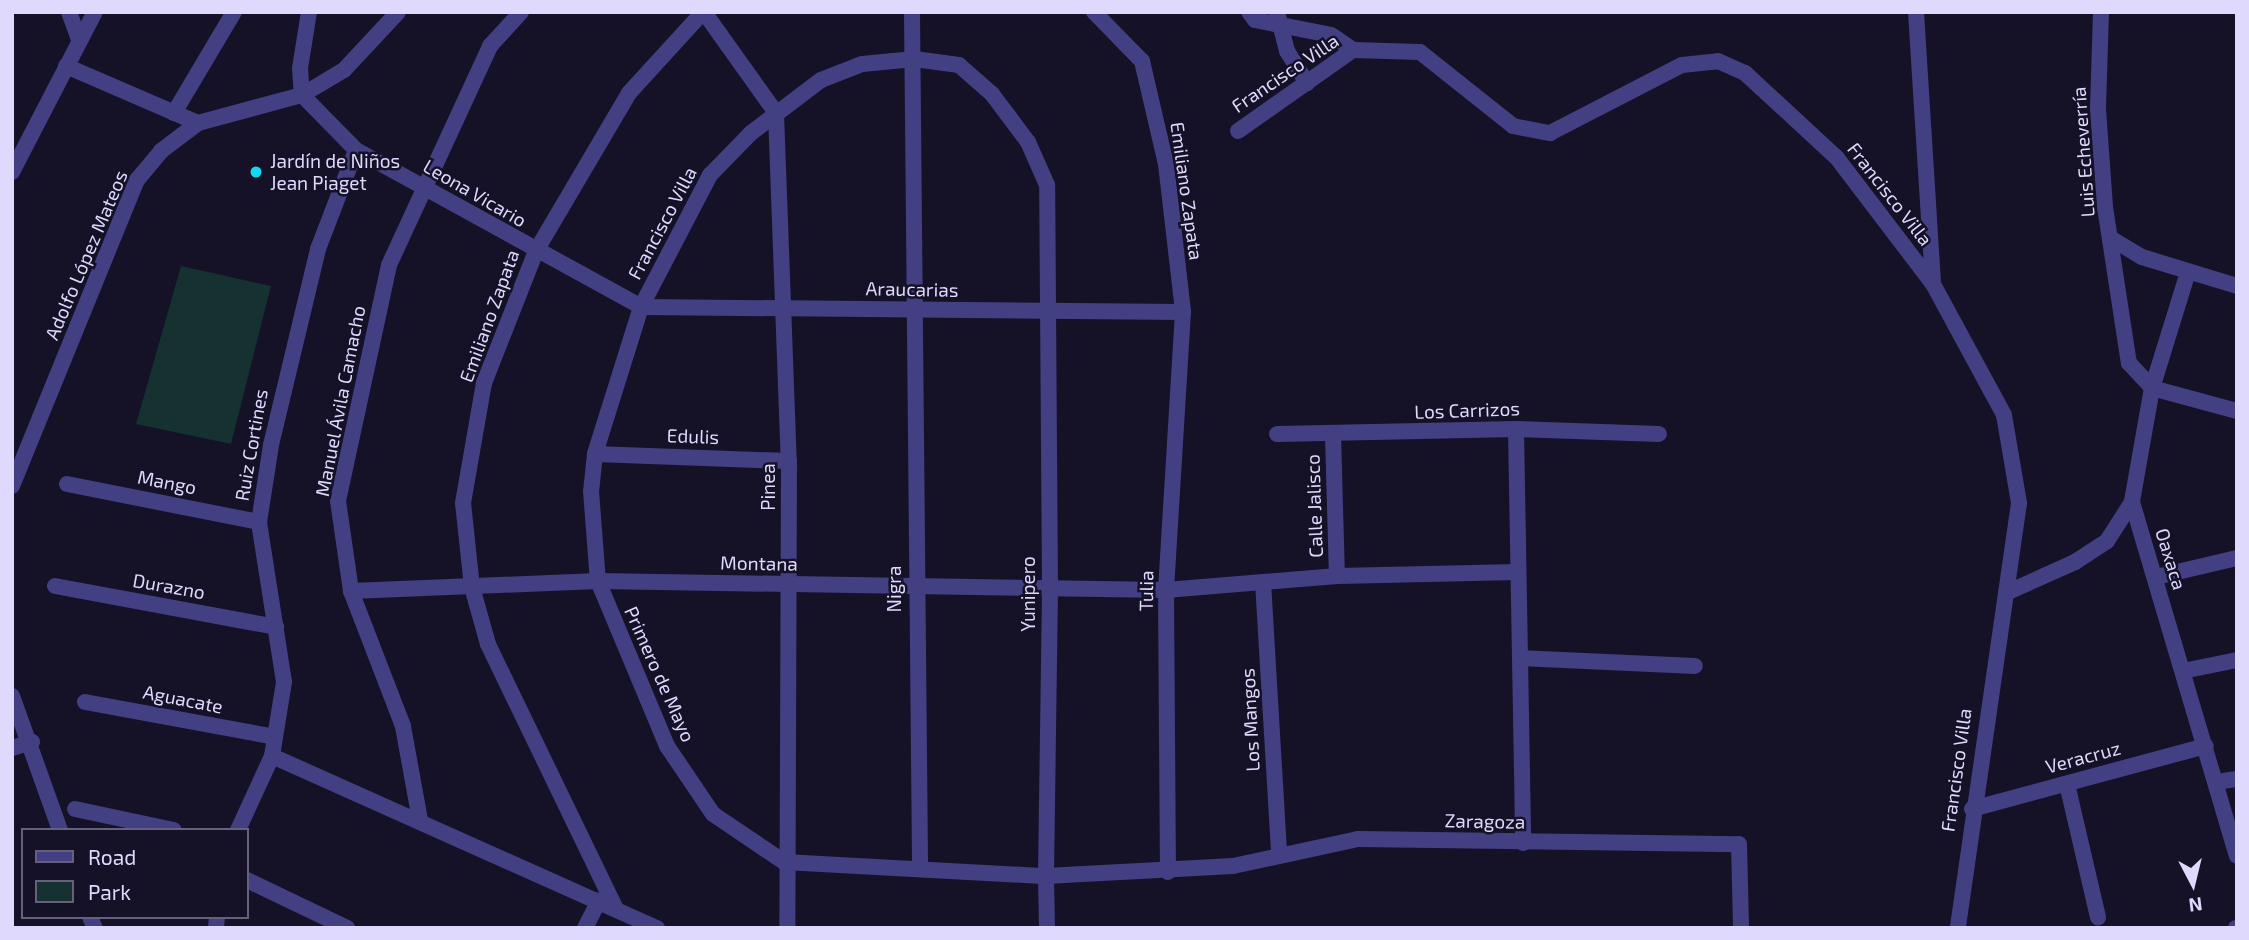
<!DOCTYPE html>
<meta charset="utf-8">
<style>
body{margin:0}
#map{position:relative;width:2249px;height:940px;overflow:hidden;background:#151127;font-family:"Exo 2",sans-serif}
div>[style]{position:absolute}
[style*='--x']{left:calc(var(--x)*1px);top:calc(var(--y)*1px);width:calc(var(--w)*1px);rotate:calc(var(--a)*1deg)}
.green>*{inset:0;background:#153130}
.street>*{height:16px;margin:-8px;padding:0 8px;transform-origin:8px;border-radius:8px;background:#423f83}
.dots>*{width:19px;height:19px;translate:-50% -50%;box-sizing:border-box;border:4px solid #151127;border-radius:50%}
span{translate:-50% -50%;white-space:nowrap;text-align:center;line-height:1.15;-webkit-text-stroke:5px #151127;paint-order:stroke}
.street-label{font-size:19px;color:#ded9fd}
.poi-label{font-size:19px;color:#ded9fd}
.left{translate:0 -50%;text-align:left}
.frame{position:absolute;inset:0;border:14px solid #ded9fd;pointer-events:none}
.legend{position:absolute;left:21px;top:828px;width:228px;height:91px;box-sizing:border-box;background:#151127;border:2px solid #65617d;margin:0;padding:9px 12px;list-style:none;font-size:21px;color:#ded9fd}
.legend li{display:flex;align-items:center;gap:14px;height:35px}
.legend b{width:35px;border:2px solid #65617d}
.north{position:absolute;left:2158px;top:849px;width:70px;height:70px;-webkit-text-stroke:5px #151127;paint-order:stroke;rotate:173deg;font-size:19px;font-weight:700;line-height:28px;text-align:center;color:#ded9fd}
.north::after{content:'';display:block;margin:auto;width:24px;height:32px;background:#ded9fd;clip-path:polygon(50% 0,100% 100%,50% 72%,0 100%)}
</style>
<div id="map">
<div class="green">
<i style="clip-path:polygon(181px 266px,271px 286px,231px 444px,136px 424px)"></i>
</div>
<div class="street">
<i style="--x:69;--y:12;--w:30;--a:70"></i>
<i style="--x:309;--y:12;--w:57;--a:99.1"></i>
<i style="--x:300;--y:68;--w:27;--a:86"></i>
<i style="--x:302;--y:95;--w:77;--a:45.5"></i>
<i style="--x:356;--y:150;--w:325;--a:28.8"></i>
<i style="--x:641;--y:307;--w:542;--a:0.53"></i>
<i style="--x:704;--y:12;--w:124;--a:54.5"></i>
<i style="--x:776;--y:113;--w:348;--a:87.9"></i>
<i style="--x:789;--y:461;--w:467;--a:90.2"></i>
<i style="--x:912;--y:12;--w:855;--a:89.46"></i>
<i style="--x:1094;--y:12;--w:69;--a:45.6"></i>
<i style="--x:1142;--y:61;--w:106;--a:76.9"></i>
<i style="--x:1166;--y:164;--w:149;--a:83.4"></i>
<i style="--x:1183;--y:312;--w:279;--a:93.5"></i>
<i style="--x:1166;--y:590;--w:282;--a:89.6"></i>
<i style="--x:1249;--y:12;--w:10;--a:53"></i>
<i style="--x:1255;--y:20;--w:77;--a:11.2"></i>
<i style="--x:1331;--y:35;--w:27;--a:34"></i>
<i style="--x:1277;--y:12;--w:40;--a:75.6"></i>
<i style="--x:1287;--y:51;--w:38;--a:58"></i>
<i style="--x:1916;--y:12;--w:273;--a:86.4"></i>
<i style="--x:2101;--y:12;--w:97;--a:91.8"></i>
<i style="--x:2098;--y:109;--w:98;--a:85.9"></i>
<i style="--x:2105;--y:207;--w:158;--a:81.3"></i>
<i style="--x:2129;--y:363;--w:34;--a:47"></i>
<i style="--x:2152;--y:388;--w:88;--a:15.1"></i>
<i style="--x:66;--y:66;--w:144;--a:23.4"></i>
<i style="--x:174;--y:113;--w:117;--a:-59.3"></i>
<i style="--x:1238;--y:131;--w:141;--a:-35.2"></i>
<i style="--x:1353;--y:50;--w:67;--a:1.7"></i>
<i style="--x:1420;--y:52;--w:119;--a:38.5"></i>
<i style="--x:1513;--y:126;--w:38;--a:11"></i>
<i style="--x:1550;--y:133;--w:148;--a:-27.3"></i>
<i style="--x:1682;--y:65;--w:36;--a:-6"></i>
<i style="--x:1718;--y:61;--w:30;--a:24"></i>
<i style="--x:1745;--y:73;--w:125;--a:42.7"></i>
<i style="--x:1837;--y:158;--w:158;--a:52.7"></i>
<i style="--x:1933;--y:284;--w:149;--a:61.5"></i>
<i style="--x:2004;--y:415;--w:89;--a:80.3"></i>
<i style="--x:2019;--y:503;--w:429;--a:98.2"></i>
<i style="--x:12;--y:172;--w:180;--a:-62.6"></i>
<i style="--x:2112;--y:239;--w:35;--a:31"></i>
<i style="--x:2142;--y:257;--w:99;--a:17"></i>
<i style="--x:2188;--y:272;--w:121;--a:107.2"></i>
<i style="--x:2152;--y:388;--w:116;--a:100"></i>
<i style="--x:2132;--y:502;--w:369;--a:73.5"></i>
<i style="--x:1516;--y:429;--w:414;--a:89"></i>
<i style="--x:1277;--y:434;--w:239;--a:-1.2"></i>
<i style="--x:1516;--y:429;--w:143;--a:2"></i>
<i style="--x:1333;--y:435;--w:141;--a:88.4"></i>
<i style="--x:595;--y:454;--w:194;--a:2.1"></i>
<i style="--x:67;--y:484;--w:196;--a:11.2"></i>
<i style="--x:12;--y:486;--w:331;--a:-67.8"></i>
<i style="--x:137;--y:180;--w:38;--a:-50"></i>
<i style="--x:161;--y:151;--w:46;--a:-37.1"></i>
<i style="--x:198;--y:123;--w:108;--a:-15.1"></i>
<i style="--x:302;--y:95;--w:49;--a:-30.8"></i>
<i style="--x:344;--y:70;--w:79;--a:-47"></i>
<i style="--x:2156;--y:577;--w:83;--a:-13.2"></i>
<i style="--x:1263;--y:582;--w:273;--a:86.6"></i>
<i style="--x:55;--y:586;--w:225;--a:10.5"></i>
<i style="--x:351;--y:591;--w:247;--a:-2.3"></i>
<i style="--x:598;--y:581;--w:568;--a:0.91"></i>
<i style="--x:1166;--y:590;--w:172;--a:-4.7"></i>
<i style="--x:1337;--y:576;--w:181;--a:-1.3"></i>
<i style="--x:2006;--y:593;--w:76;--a:-24.2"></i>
<i style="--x:2075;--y:562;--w:38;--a:-33"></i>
<i style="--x:2107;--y:541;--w:46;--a:-57.3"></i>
<i style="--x:1520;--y:658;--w:175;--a:2.6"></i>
<i style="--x:2183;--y:671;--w:55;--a:-11.5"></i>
<i style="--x:12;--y:696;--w:142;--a:70.3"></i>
<i style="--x:85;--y:702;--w:193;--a:10.4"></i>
<i style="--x:12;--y:748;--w:21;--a:-17"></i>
<i style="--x:272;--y:756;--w:422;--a:24.1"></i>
<i style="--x:2217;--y:782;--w:20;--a:-9"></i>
<i style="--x:2067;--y:784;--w:137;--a:76.9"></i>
<i style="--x:75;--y:809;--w:101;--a:12"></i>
<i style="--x:1972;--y:809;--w:242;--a:-15.1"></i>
<i style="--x:420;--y:820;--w:96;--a:-100.3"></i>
<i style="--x:403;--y:726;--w:145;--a:-111.1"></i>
<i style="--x:351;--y:591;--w:91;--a:-98.2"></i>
<i style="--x:338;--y:501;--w:241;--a:-77.8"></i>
<i style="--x:389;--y:265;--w:241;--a:-65.2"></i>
<i style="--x:490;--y:46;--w:46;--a:-47.6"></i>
<i style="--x:238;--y:830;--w:81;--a:-65.3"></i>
<i style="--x:272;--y:756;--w:75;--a:-80.8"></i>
<i style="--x:284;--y:682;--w:162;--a:-98.9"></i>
<i style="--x:259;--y:522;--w:78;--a:-81.1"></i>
<i style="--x:271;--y:445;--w:202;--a:-76.5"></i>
<i style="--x:318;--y:249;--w:106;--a:-69"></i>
<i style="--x:247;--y:880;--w:111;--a:25.6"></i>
<i style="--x:615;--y:907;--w:292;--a:-115.8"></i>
<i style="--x:488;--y:644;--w:59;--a:-105.7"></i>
<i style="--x:472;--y:587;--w:84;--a:-96.1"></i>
<i style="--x:463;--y:503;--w:122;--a:-80.1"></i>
<i style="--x:484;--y:383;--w:142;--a:-68.5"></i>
<i style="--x:536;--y:251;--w:183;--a:-59.5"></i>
<i style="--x:629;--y:93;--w:110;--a:-47.6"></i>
<i style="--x:90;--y:917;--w:12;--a:66"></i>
<i style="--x:216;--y:928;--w:11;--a:-85"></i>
<i style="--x:585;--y:928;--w:31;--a:-63"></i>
<i style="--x:1047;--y:928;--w:52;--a:-91.1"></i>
<i style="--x:1046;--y:876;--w:285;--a:-89.2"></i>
<i style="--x:1050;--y:591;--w:406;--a:-90.4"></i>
<i style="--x:1047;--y:185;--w:47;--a:-113.8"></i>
<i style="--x:1028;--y:142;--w:60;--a:-126.9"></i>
<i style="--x:992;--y:94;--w:44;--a:-138.7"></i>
<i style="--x:959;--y:65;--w:45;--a:-172.4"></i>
<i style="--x:914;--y:59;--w:52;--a:174.5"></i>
<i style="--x:862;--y:64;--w:44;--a:158.7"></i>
<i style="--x:821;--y:80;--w:88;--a:142.9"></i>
<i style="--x:751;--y:133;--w:59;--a:134.3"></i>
<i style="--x:710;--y:175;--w:149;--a:117.6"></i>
<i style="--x:641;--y:307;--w:154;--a:107.4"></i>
<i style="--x:595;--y:454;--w:37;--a:96"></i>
<i style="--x:591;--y:491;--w:90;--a:85.6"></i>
<i style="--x:598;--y:581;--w:179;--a:67.3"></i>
<i style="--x:667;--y:746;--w:82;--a:55.9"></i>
<i style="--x:713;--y:814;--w:86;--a:34.1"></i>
<i style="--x:784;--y:862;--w:262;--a:3.1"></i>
<i style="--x:1046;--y:876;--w:187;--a:-3.1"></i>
<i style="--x:1233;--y:866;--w:128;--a:-12.2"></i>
<i style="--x:1358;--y:839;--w:381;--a:0.8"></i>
<i style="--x:1739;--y:844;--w:84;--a:88.6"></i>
<i style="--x:2236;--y:928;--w:1;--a:0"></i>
</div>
<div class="dots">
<i style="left:256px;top:172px;background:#11d9f1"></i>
</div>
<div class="street-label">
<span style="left:1285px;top:73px;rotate:-34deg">Francisco Villa</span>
<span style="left:2083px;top:152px;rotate:-94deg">Luis Echeverría</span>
<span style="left:1187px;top:191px;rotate:82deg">Emiliano Zapata</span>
<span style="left:475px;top:193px;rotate:30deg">Leona Vicario</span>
<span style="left:1890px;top:194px;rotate:52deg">Francisco Villa</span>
<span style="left:662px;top:223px;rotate:-62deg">Francisco Villa</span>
<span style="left:86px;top:255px;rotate:-67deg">Adolfo López Mateos</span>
<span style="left:912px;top:289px;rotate:1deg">Araucarias</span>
<span style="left:489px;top:316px;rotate:-70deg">Emiliano Zapata</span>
<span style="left:340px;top:401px;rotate:-79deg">Manuel Ávila Camacho</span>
<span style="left:1467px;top:410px;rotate:-2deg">Los Carrizos</span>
<span style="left:693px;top:436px;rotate:2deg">Edulis</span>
<span style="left:251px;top:445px;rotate:-80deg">Ruiz Cortines</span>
<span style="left:167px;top:482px;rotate:11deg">Mango</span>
<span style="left:768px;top:487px;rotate:-90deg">Pinea</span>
<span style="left:1314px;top:506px;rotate:-92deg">Calle Jalisco</span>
<span style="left:2171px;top:559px;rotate:73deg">Oaxaca</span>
<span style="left:759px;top:563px;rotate:1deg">Montana</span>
<span style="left:169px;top:586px;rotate:10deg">Durazno</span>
<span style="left:894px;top:589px;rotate:-90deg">Nigra</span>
<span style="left:1146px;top:591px;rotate:-89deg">Tulia</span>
<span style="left:1028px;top:594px;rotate:-90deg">Yunipero</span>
<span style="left:660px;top:674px;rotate:66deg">Primero de Mayo</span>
<span style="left:183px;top:699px;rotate:11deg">Aguacate</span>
<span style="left:1250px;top:720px;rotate:-93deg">Los Mangos</span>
<span style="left:2083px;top:757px;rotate:-15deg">Veracruz</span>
<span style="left:1956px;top:770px;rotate:-82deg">Francisco Villa</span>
<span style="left:1485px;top:821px;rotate:1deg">Zaragoza</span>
</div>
<div class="poi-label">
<span class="left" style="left:270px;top:172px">Jardín de Niños<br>Jean Piaget</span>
</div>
<div class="frame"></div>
<ul class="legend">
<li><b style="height:9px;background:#423f83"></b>Road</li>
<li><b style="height:19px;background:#153130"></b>Park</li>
</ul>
<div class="north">N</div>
</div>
